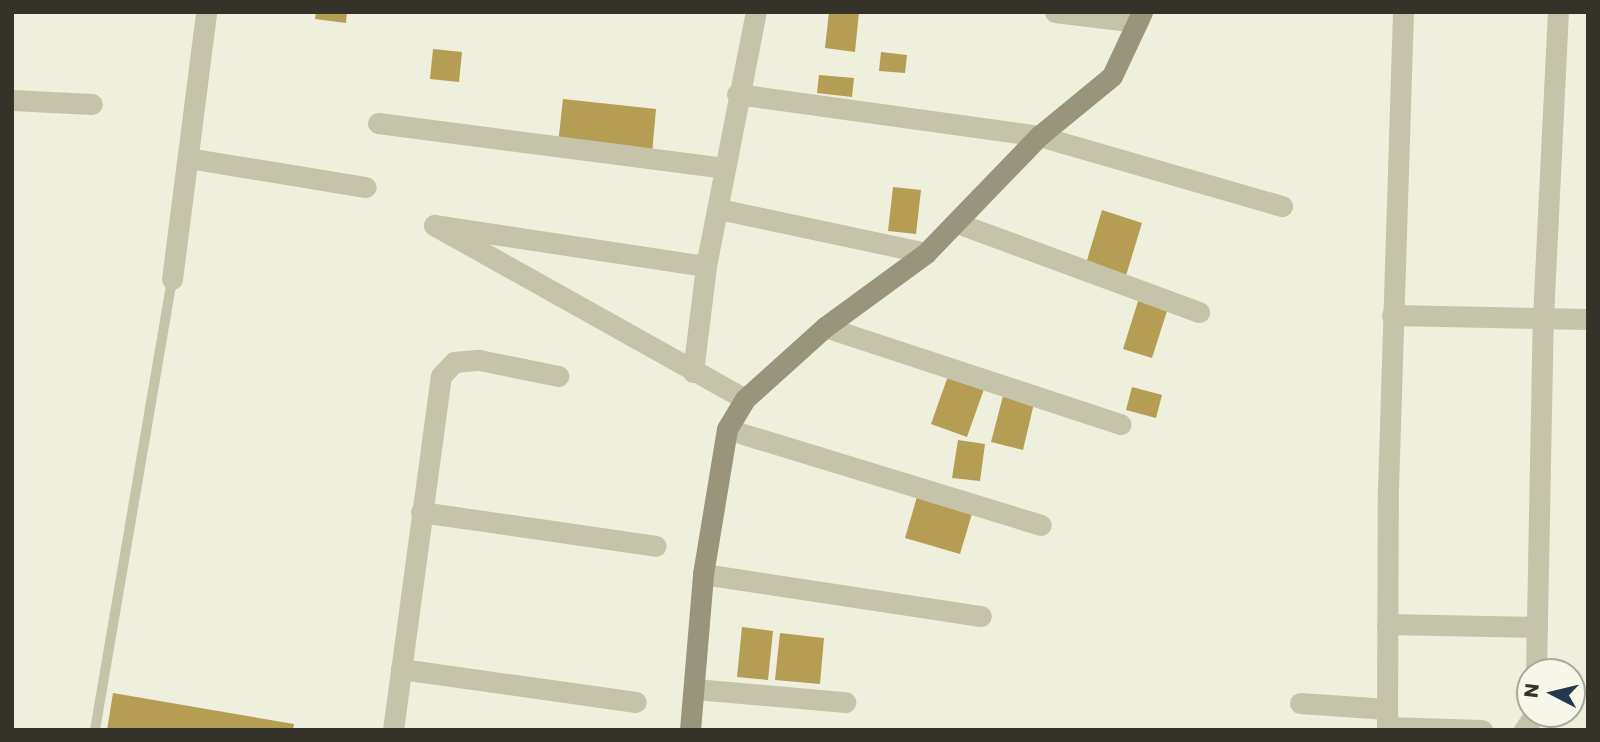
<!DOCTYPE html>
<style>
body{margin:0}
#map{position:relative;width:1600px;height:742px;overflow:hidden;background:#eeefdd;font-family:Poppins,sans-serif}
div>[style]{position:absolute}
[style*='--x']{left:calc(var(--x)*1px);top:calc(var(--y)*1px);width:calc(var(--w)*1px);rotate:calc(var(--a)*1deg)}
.building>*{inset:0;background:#b69d54}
.lane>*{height:10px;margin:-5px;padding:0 5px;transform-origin:5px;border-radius:5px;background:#c5c4ab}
.street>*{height:21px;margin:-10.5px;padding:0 10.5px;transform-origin:10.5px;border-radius:10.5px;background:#c5c4ab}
.secondary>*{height:21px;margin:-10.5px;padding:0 10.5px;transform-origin:10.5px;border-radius:10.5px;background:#99957d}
span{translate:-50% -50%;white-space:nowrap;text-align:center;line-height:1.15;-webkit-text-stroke:5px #f6f7e9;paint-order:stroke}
.frame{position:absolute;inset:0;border:14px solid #343229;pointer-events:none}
.north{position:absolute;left:1516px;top:658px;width:70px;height:70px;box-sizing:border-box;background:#f6f7e9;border:2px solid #a8a89c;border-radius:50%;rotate:277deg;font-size:19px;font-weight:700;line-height:28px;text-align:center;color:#343229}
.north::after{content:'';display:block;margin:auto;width:24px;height:32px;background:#243750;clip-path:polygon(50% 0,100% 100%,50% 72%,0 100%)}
</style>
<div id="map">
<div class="building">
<i style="clip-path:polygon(316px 12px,347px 12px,346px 23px,315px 19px)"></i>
<i style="clip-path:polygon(829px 12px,859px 12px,855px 52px,825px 48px)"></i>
<i style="clip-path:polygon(433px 49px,462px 52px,459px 82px,430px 79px)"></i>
<i style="clip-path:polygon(881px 52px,907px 55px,905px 73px,879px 71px)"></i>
<i style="clip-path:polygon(819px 75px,854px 78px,852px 97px,817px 93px)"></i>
<i style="clip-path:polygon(563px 99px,656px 109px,652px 154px,558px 144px)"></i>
<i style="clip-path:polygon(893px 187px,921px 190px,916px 234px,888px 231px)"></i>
<i style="clip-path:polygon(1102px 210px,1142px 223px,1125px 279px,1085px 267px)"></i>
<i style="clip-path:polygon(1139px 298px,1168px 308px,1152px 358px,1123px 349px)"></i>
<i style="clip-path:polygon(948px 376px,984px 389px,967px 437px,931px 424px)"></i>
<i style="clip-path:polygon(1132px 387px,1162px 395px,1156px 418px,1126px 410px)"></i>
<i style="clip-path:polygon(1003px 396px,1034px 403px,1023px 450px,991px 442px)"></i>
<i style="clip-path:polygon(958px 440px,985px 444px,980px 481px,952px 478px)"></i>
<i style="clip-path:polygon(919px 490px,974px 507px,960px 554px,905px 538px)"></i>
<i style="clip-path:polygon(742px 627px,773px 631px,768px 680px,737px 677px)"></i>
<i style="clip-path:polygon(780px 633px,824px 638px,820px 684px,775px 680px)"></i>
<i style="clip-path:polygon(113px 693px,294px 724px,293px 730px,107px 730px)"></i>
</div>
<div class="lane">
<i style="--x:95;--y:730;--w:458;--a:-80.3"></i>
</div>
<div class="street">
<i style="--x:1055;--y:12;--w:83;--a:7"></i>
<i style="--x:737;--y:94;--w:305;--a:7.9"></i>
<i style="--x:1039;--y:136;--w:253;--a:16.1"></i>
<i style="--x:12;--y:100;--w:80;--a:2.9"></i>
<i style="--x:378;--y:123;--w:349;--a:7.4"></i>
<i style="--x:188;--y:158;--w:180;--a:9.3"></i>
<i style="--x:719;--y:209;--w:212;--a:12"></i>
<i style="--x:957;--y:223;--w:258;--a:20.2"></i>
<i style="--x:172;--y:279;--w:269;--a:-82.7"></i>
<i style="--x:1392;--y:315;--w:196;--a:1.2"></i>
<i style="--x:825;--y:327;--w:311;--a:18.2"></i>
<i style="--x:693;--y:372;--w:107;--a:-83"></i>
<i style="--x:745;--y:399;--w:356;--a:-150.8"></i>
<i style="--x:434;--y:225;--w:275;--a:8.6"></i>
<i style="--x:706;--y:266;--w:259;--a:-78.9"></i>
<i style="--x:727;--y:429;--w:328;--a:17"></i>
<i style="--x:421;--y:512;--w:237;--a:8.2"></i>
<i style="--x:703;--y:574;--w:281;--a:8.6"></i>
<i style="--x:1387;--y:624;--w:150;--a:1.1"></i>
<i style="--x:401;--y:669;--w:237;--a:8"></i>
<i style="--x:1536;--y:672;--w:355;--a:-88.9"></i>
<i style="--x:1543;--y:317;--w:305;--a:-87.2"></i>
<i style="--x:695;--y:689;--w:151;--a:5"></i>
<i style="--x:1300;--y:703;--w:87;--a:3.9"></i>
<i style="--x:1387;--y:727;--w:95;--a:1.8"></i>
<i style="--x:393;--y:730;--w:357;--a:-82.3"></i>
<i style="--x:441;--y:376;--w:19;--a:-47"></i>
<i style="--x:454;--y:362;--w:25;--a:-5"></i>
<i style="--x:479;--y:360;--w:81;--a:11.4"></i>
<i style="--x:1387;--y:730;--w:241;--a:-89.8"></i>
<i style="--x:1388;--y:489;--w:477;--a:-88.2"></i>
<i style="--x:1524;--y:730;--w:19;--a:-55"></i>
</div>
<div class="secondary">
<i style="--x:690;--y:730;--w:157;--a:-85.2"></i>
<i style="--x:703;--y:574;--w:147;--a:-80.6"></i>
<i style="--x:727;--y:429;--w:35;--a:-59"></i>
<i style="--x:745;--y:399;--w:108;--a:-42"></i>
<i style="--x:825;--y:327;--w:125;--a:-36.2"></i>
<i style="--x:926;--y:253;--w:163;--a:-46"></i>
<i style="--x:1039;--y:136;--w:94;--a:-39.4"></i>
<i style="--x:1112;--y:76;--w:71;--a:-64.9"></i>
</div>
<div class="frame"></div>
<div class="north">N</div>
</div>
